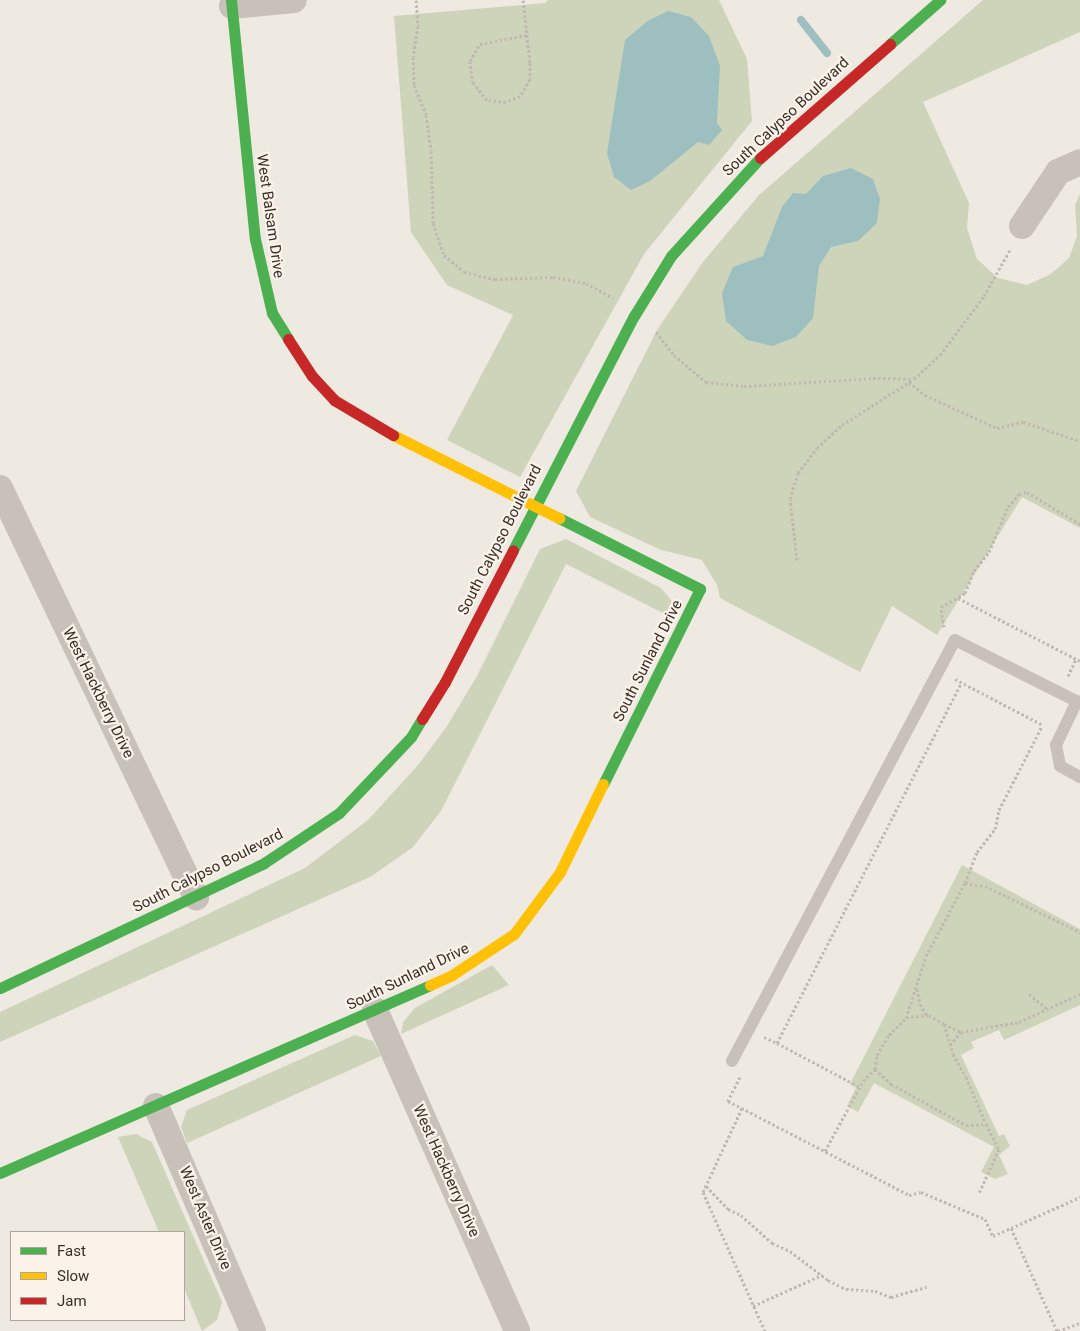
<!DOCTYPE html>
<style>
body{margin:0}
#map{position:relative;width:1080px;height:1331px;overflow:hidden;background:#eee9e1;font-family:Roboto,sans-serif}
div>[style]{position:absolute}
[style*='--x']{left:calc(var(--x)*1px);top:calc(var(--y)*1px);width:calc(var(--w)*1px);rotate:calc(var(--a)*1deg)}
.green>*{inset:0;background:#ced4ba}
.water>*{inset:0;background:#9dbfc0}
.stream>*{height:8px;margin:-4px;padding:0 4px;transform-origin:4px;border-radius:4px;background:#9dbfc0}
.path>*{height:3px;margin-top:-1.5px;transform-origin:0;background:repeating-linear-gradient(90deg,#c0b9b2 0 2.5px,transparent 0 5px)}
.lane>*{height:12px;margin:-6px;padding:0 6px;transform-origin:6px;border-radius:6px;background:#c7c1ba}
.street>*{height:26px;margin:-13px;padding:0 13px;transform-origin:13px;border-radius:13px;background:#c7c1ba}
.fast>*{height:11px;margin:-5.5px;padding:0 5.5px;transform-origin:5.5px;border-radius:5.5px;background:#4caf50}
.slow>*{height:11px;margin:-5.5px;padding:0 5.5px;transform-origin:5.5px;border-radius:5.5px;background:#ffc107}
.jam>*{height:11px;margin:-5.5px;padding:0 5.5px;transform-origin:5.5px;border-radius:5.5px;background:#c62828}
span{translate:-50% -50%;white-space:nowrap;text-align:center;line-height:1.15;-webkit-text-stroke:4.5px #fbf3e9;paint-order:stroke}
.street-label{font-size:15px;color:#382e28}
.legend{position:absolute;left:10px;top:1231px;width:175px;height:90px;box-sizing:border-box;background:#fbf3e9;border:1px solid #ada49c;margin:0;padding:6px 9px;list-style:none;font-size:15px;color:#382e28}
.legend li{display:flex;align-items:center;gap:10px;height:25px}
.legend b{width:25px;border:1px solid #ada49c}
</style>
<div id="map">
<div class="green">
<i style="clip-path:polygon(548px 0,719px 0,747px 59px,752px 121px,644px 254px,520px 477px,447px 440px,513px 315px,447px 285px,411px 232px,394px 16px,545px 3px)"></i>
<i style="clip-path:polygon(983px 0,1080px 0,1080px 32px,923px 102px,969px 203px,967px 228px,977px 259px,998px 278px,1027px 285px,1051px 274px,1069px 258px,1077px 236px,1075px 205px,1080px 194px,1080px 528px,1022px 497px,937px 635px,892px 606px,860px 672px,720px 598px,717px 585px,702px 560px,661px 550px,590px 517px,576px 491px,657px 330px,703px 262px,759px 195px)"></i>
<i style="clip-path:polygon(566px 539px,661px 588px,672px 601px,669px 616px,566px 564px,441px 811px,413px 847px,372px 876px,0 1042px,0 1012px,305px 868px,368px 820px,419px 764px,447px 726px,477px 676px,540px 549px)"></i>
<i style="clip-path:polygon(962px 865px,1080px 929px,1080px 1005px,1004px 1040px,999px 1030px,971px 1042px,974px 1048px,961px 1055px,999px 1136px,1004px 1134px,1010px 1146px,999px 1155px,1008px 1174px,995px 1179px,981px 1172px,994px 1147px,874px 1083px,858px 1112px,847px 1106px,856px 1088px,850px 1084px)"></i>
<i style="clip-path:polygon(492px 965px,509px 985px,401px 1034px,403px 1022px,415px 1008px)"></i>
<i style="clip-path:polygon(355px 1035px,373px 1041px,381px 1056px,187px 1143px,181px 1127px,187px 1110px)"></i>
<i style="clip-path:polygon(136px 1134px,152px 1142px,222px 1302px,217px 1320px,202px 1331px,184px 1288px,184px 1232px,159px 1232px,118px 1137px)"></i>
</div>
<div class="water">
<i style="clip-path:polygon(668px 11px,691px 17px,709px 36px,720px 66px,717px 123px,722px 130px,709px 145px,698px 142px,650px 181px,631px 190px,614px 177px,607px 153px,625px 40px,649px 20px)"></i>
<i style="clip-path:polygon(851px 168px,873px 179px,880px 199px,877px 223px,858px 241px,831px 247px,819px 266px,813px 318px,796px 337px,772px 346px,747px 340px,726px 321px,722px 293px,733px 267px,763px 256px,782px 207px,793px 193px,806px 194px,823px 176px)"></i>
</div>
<div class="stream">
<i style="--x:801;--y:20;--w:42;--a:51.8"></i>
</div>
<div class="path">
<i style="--x:416;--y:0;--w:26;--a:86"></i>
<i style="--x:418;--y:26;--w:31;--a:99"></i>
<i style="--x:413;--y:57;--w:28;--a:88"></i>
<i style="--x:414;--y:85;--w:32;--a:68"></i>
<i style="--x:426;--y:115;--w:36;--a:82"></i>
<i style="--x:431;--y:151;--w:72;--a:88.4"></i>
<i style="--x:433;--y:223;--w:34;--a:71"></i>
<i style="--x:444;--y:255;--w:26;--a:40"></i>
<i style="--x:464;--y:272;--w:32;--a:13"></i>
<i style="--x:495;--y:279;--w:58;--a:-2"></i>
<i style="--x:553;--y:277;--w:34;--a:10"></i>
<i style="--x:586;--y:283;--w:31;--a:29"></i>
<i style="--x:523;--y:0;--w:63;--a:83.7"></i>
<i style="--x:530;--y:63;--w:16;--a:90"></i>
<i style="--x:530;--y:79;--w:20;--a:120"></i>
<i style="--x:520;--y:96;--w:15;--a:157"></i>
<i style="--x:506;--y:102;--w:19;--a:-174"></i>
<i style="--x:487;--y:100;--w:22;--a:-129"></i>
<i style="--x:473;--y:83;--w:22;--a:-98"></i>
<i style="--x:470;--y:61;--w:20;--a:-60"></i>
<i style="--x:480;--y:44;--w:48;--a:-10.8"></i>
<i style="--x:656;--y:332;--w:29;--a:52"></i>
<i style="--x:674;--y:355;--w:42;--a:40.2"></i>
<i style="--x:706;--y:382;--w:38;--a:6"></i>
<i style="--x:744;--y:386;--w:129;--a:-3.5"></i>
<i style="--x:873;--y:378;--w:40;--a:1.4"></i>
<i style="--x:909;--y:382;--w:21;--a:39"></i>
<i style="--x:925;--y:395;--w:79;--a:24.6"></i>
<i style="--x:997;--y:428;--w:27;--a:-13"></i>
<i style="--x:1023;--y:422;--w:60;--a:18.4"></i>
<i style="--x:797;--y:560;--w:61;--a:-96.5"></i>
<i style="--x:790;--y:499;--w:27;--a:-73"></i>
<i style="--x:798;--y:473;--w:31;--a:-53"></i>
<i style="--x:817;--y:448;--w:34;--a:-43"></i>
<i style="--x:842;--y:425;--w:85;--a:-32.6"></i>
<i style="--x:914;--y:379;--w:35;--a:-43"></i>
<i style="--x:940;--y:355;--w:74;--a:-53.3"></i>
<i style="--x:984;--y:296;--w:55;--a:-60.6"></i>
<i style="--x:958;--y:598;--w:137;--a:27.3"></i>
<i style="--x:944;--y:627;--w:20;--a:-99"></i>
<i style="--x:941;--y:607;--w:28;--a:-30"></i>
<i style="--x:965;--y:593;--w:24;--a:-68"></i>
<i style="--x:974;--y:571;--w:24;--a:-52"></i>
<i style="--x:989;--y:552;--w:49;--a:-67.1"></i>
<i style="--x:1008;--y:507;--w:17;--a:-50"></i>
<i style="--x:1019;--y:494;--w:8;--a:-14"></i>
<i style="--x:1027;--y:492;--w:62;--a:31.1"></i>
<i style="--x:1068;--y:676;--w:19;--a:-65"></i>
<i style="--x:955;--y:679;--w:99;--a:27.6"></i>
<i style="--x:965;--y:883;--w:33;--a:-69"></i>
<i style="--x:977;--y:852;--w:29;--a:-52"></i>
<i style="--x:995;--y:829;--w:19;--a:-78"></i>
<i style="--x:999;--y:810;--w:94;--a:-62.9"></i>
<i style="--x:917;--y:989;--w:15;--a:79"></i>
<i style="--x:920;--y:1004;--w:13;--a:58"></i>
<i style="--x:1029;--y:994;--w:22;--a:39"></i>
<i style="--x:906;--y:1017;--w:23;--a:-5"></i>
<i style="--x:929;--y:1015;--w:17;--a:31"></i>
<i style="--x:944;--y:1024;--w:31;--a:73"></i>
<i style="--x:953;--y:1054;--w:26;--a:61"></i>
<i style="--x:966;--y:1077;--w:51;--a:66.9"></i>
<i style="--x:944;--y:1024;--w:19;--a:25"></i>
<i style="--x:764;--y:1037;--w:14;--a:25"></i>
<i style="--x:777;--y:1043;--w:404;--a:-62.9"></i>
<i style="--x:777;--y:1043;--w:94;--a:27.9"></i>
<i style="--x:950;--y:1045;--w:17;--a:-50"></i>
<i style="--x:961;--y:1032;--w:59;--a:-9.8"></i>
<i style="--x:1019;--y:1022;--w:67;--a:-24.7"></i>
<i style="--x:875;--y:1069;--w:22;--a:43"></i>
<i style="--x:891;--y:1084;--w:85;--a:28.7"></i>
<i style="--x:966;--y:1125;--w:20;--a:-3"></i>
<i style="--x:986;--y:1124;--w:28;--a:63"></i>
<i style="--x:999;--y:1149;--w:48;--a:114.4"></i>
<i style="--x:740;--y:1077;--w:27;--a:117"></i>
<i style="--x:728;--y:1101;--w:204;--a:27.4"></i>
<i style="--x:909;--y:1195;--w:12;--a:-14"></i>
<i style="--x:921;--y:1192;--w:69;--a:22.9"></i>
<i style="--x:985;--y:1219;--w:19;--a:65"></i>
<i style="--x:993;--y:1236;--w:20;--a:-24"></i>
<i style="--x:1011;--y:1228;--w:113;--a:65.9"></i>
<i style="--x:742;--y:1108;--w:93;--a:114.9"></i>
<i style="--x:703;--y:1192;--w:152;--a:66"></i>
<i style="--x:825;--y:1151;--w:80;--a:-61.5"></i>
<i style="--x:863;--y:1081;--w:17;--a:-45"></i>
<i style="--x:875;--y:1069;--w:14;--a:-82"></i>
<i style="--x:877;--y:1055;--w:23;--a:-59"></i>
<i style="--x:889;--y:1035;--w:24;--a:-45"></i>
<i style="--x:906;--y:1018;--w:65;--a:-72.1"></i>
<i style="--x:926;--y:956;--w:83;--a:-61.9"></i>
<i style="--x:965;--y:883;--w:20;--a:9"></i>
<i style="--x:985;--y:886;--w:106;--a:25.8"></i>
<i style="--x:706;--y:1186;--w:32;--a:46"></i>
<i style="--x:728;--y:1209;--w:14;--a:25"></i>
<i style="--x:741;--y:1215;--w:42;--a:42.1"></i>
<i style="--x:772;--y:1243;--w:20;--a:24"></i>
<i style="--x:790;--y:1251;--w:48;--a:37.3"></i>
<i style="--x:828;--y:1280;--w:20;--a:27"></i>
<i style="--x:846;--y:1289;--w:29;--a:4"></i>
<i style="--x:875;--y:1291;--w:17;--a:21"></i>
<i style="--x:891;--y:1297;--w:37;--a:-16"></i>
<i style="--x:1011;--y:1228;--w:76;--a:-24.2"></i>
<i style="--x:753;--y:1306;--w:76;--a:-24.2"></i>
<i style="--x:1058;--y:1331;--w:23;--a:-20"></i>
</div>
<div class="lane">
<i style="--x:1077;--y:701;--w:49;--a:115.5"></i>
<i style="--x:1056;--y:745;--w:21;--a:79"></i>
<i style="--x:1060;--y:766;--w:23;--a:29"></i>
<i style="--x:732;--y:1061;--w:476;--a:-62.1"></i>
<i style="--x:955;--y:640;--w:140;--a:26.7"></i>
</div>
<div class="street">
<i style="--x:232;--y:6;--w:62;--a:-5.5"></i>
<i style="--x:1022;--y:226;--w:65;--a:-56.3"></i>
<i style="--x:1058;--y:172;--w:24;--a:-24"></i>
<i style="--x:0;--y:488;--w:454;--a:64.4"></i>
<i style="--x:375;--y:1010;--w:351;--a:66.1"></i>
<i style="--x:156;--y:1106;--w:245;--a:66.7"></i>
</div>
<div class="fast">
<i style="--x:231;--y:0;--w:240;--a:84.3"></i>
<i style="--x:255;--y:239;--w:76;--a:77.1"></i>
<i style="--x:272;--y:313;--w:31;--a:58"></i>
<i style="--x:890;--y:44;--w:67;--a:-41.3"></i>
<i style="--x:559;--y:518;--w:158;--a:26.7"></i>
<i style="--x:700;--y:589;--w:218;--a:116.4"></i>
<i style="--x:513;--y:550;--w:263;--a:-62.7"></i>
<i style="--x:634;--y:316;--w:70;--a:-58.3"></i>
<i style="--x:671;--y:256;--w:132;--a:-47.8"></i>
<i style="--x:0;--y:988;--w:292;--a:-25.3"></i>
<i style="--x:264;--y:863;--w:90;--a:-33.7"></i>
<i style="--x:339;--y:813;--w:105;--a:-46.5"></i>
<i style="--x:411;--y:737;--w:21;--a:-59"></i>
<i style="--x:0;--y:1173;--w:469;--a:-23.6"></i>
</div>
<div class="slow">
<i style="--x:393;--y:435;--w:186;--a:26.6"></i>
<i style="--x:430;--y:985;--w:24;--a:-24"></i>
<i style="--x:452;--y:975;--w:74;--a:-33.5"></i>
<i style="--x:514;--y:934;--w:77;--a:-53.4"></i>
<i style="--x:560;--y:872;--w:98;--a:-64"></i>
</div>
<div class="jam">
<i style="--x:760;--y:158;--w:173;--a:-41.2"></i>
<i style="--x:288;--y:339;--w:44;--a:57"></i>
<i style="--x:312;--y:376;--w:33;--a:47"></i>
<i style="--x:334;--y:400;--w:69;--a:30.7"></i>
<i style="--x:422;--y:719;--w:44;--a:-58.1"></i>
<i style="--x:445;--y:682;--w:148;--a:-62.7"></i>
</div>
<div class="street-label">
<span style="left:786px;top:117px;rotate:-43deg">South Calypso Boulevard</span>
<span style="left:270px;top:216px;rotate:82deg">West Balsam Drive</span>
<span style="left:500px;top:540px;rotate:-63deg">South Calypso Boulevard</span>
<span style="left:648px;top:661px;rotate:-63deg">South Sunland Drive</span>
<span style="left:98px;top:693px;rotate:64deg">West Hackberry Drive</span>
<span style="left:208px;top:871px;rotate:-27deg">South Calypso Boulevard</span>
<span style="left:408px;top:977px;rotate:-26deg">South Sunland Drive</span>
<span style="left:446px;top:1171px;rotate:66deg">West Hackberry Drive</span>
<span style="left:205px;top:1218px;rotate:67deg">West Aster Drive</span>
</div>
<ul class="legend">
<li><b style="height:6px;background:#4caf50"></b>Fast</li>
<li><b style="height:6px;background:#ffc107"></b>Slow</li>
<li><b style="height:6px;background:#c62828"></b>Jam</li>
</ul>
</div>
